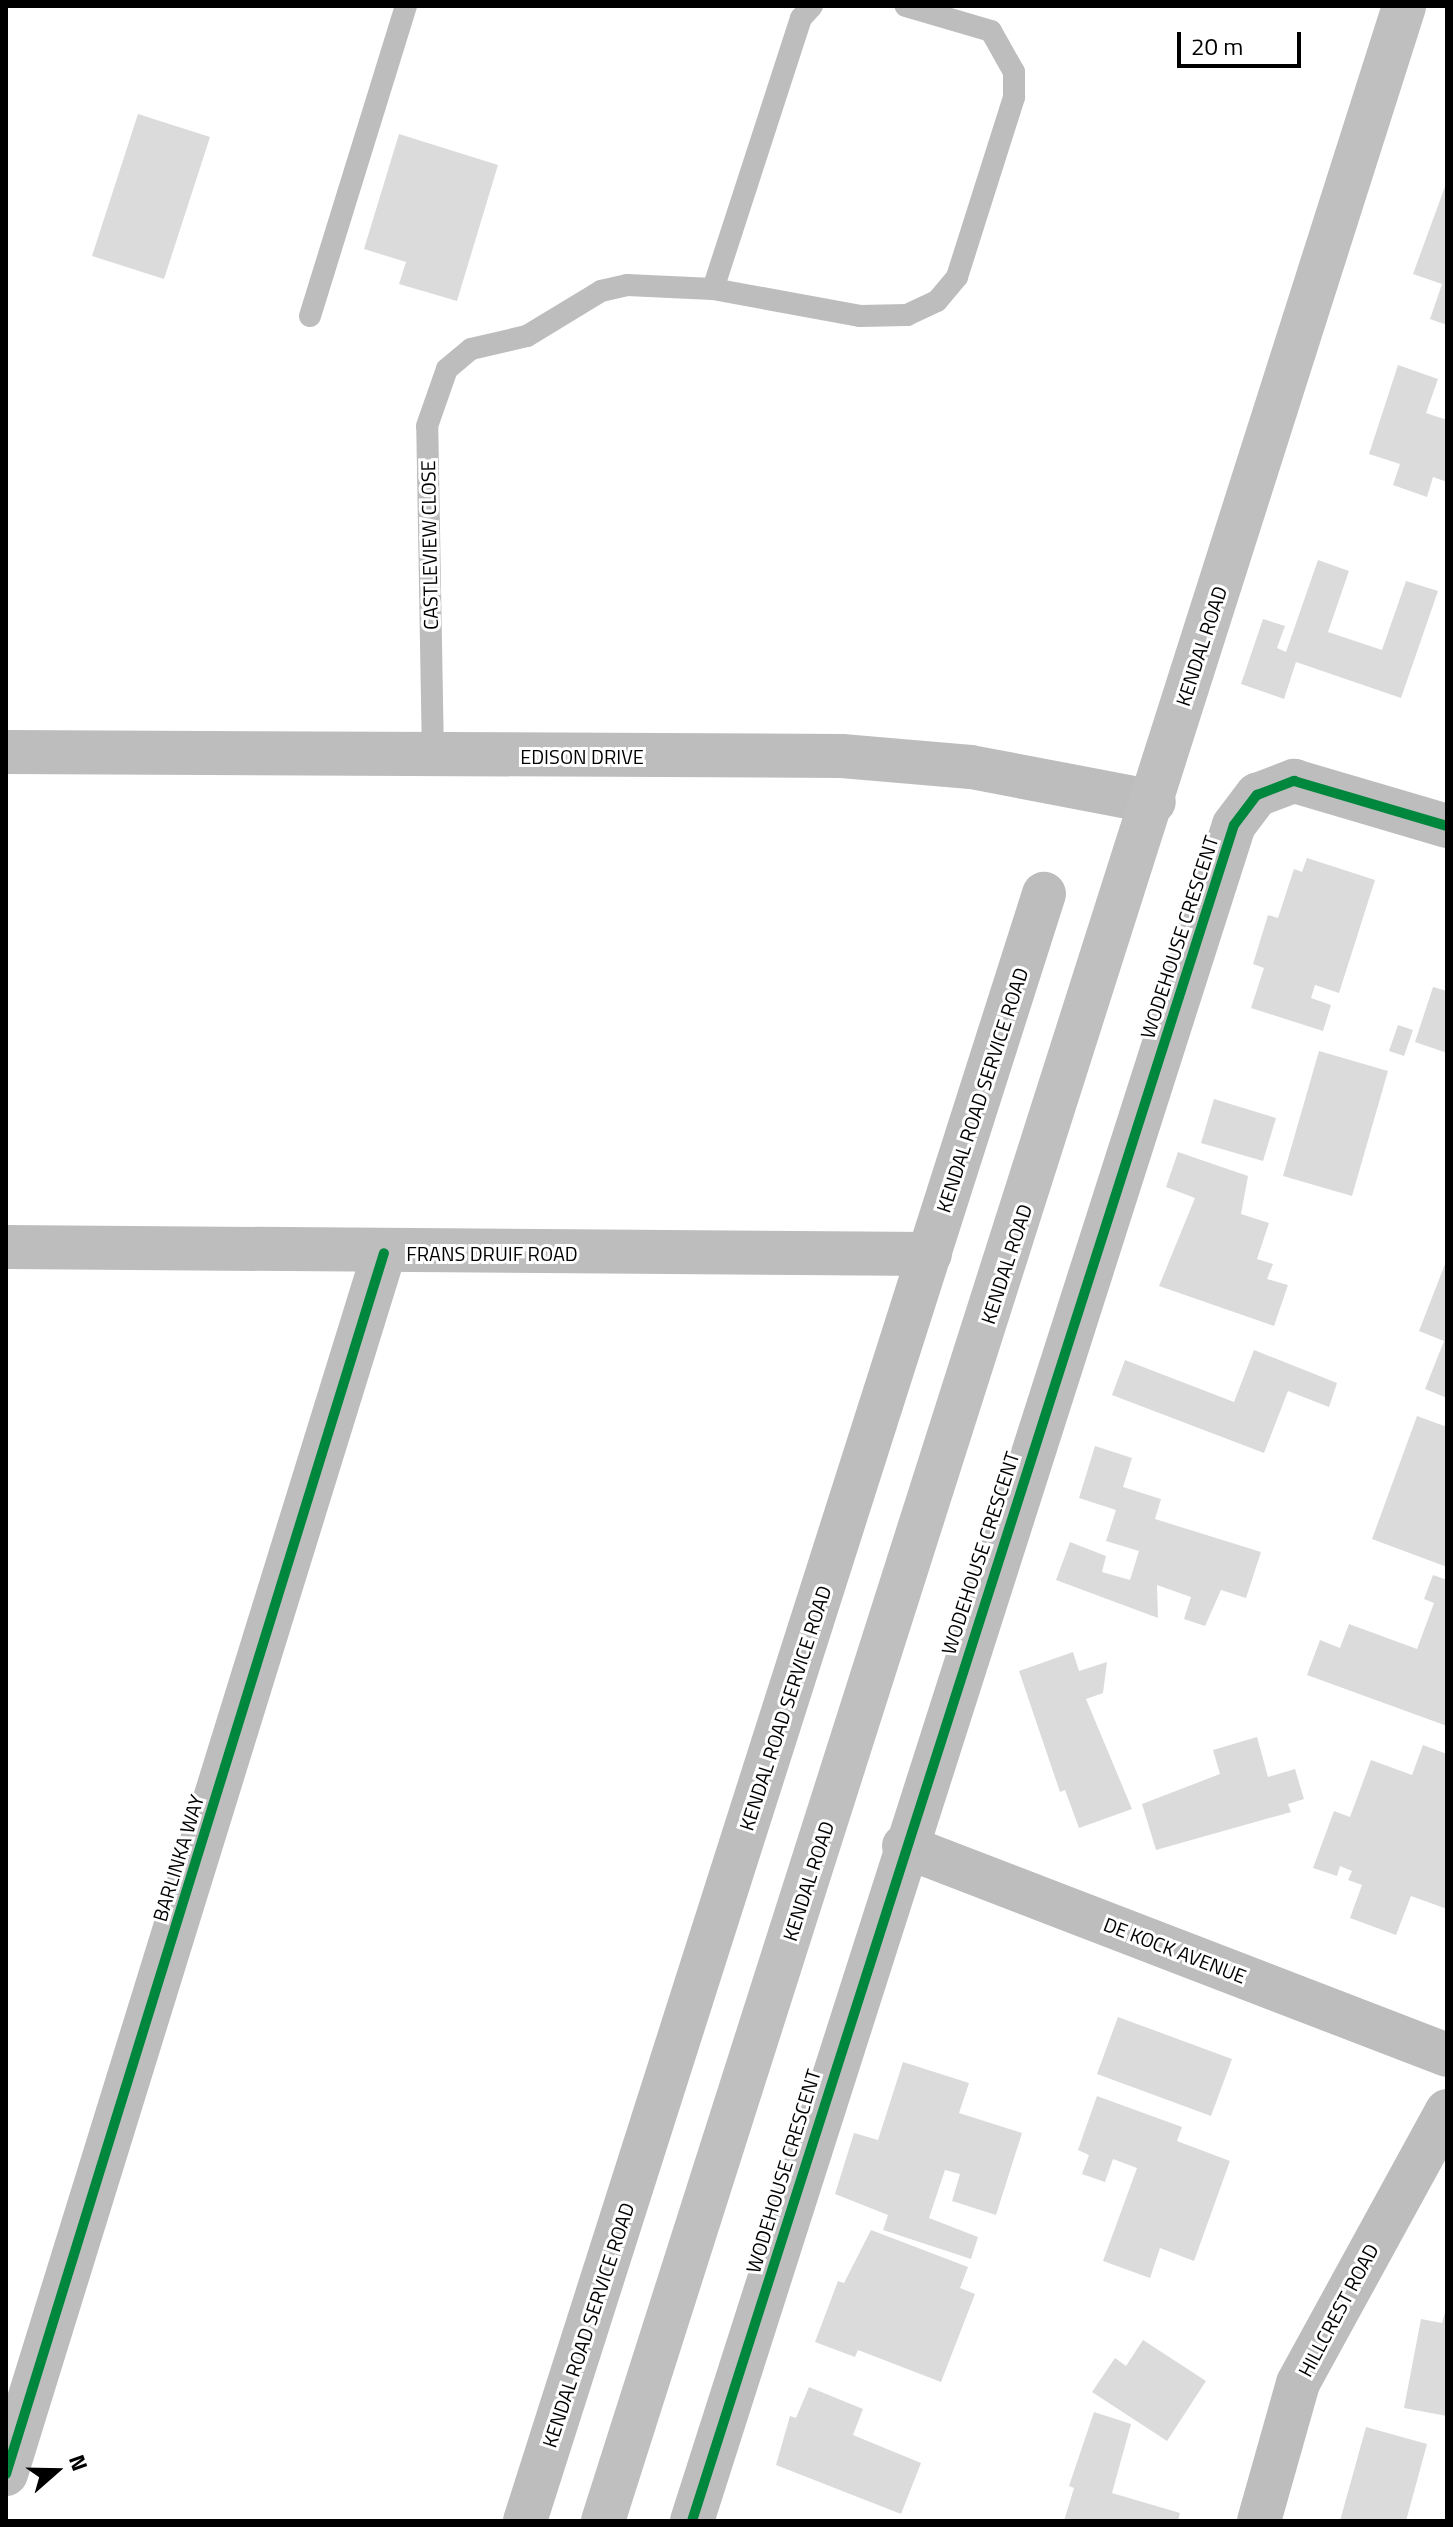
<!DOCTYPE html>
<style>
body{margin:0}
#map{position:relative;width:1453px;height:2527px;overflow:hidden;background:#fff;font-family:"Titillium Web",sans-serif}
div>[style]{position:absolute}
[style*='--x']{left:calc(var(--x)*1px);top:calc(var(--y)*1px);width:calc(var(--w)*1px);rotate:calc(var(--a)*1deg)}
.building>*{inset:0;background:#dbdbdb}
.service>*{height:22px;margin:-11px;padding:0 11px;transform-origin:11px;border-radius:11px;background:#bdbdbd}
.minor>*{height:44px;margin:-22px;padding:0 22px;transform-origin:22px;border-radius:22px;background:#bdbdbd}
.secondary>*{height:44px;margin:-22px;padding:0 22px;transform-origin:22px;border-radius:22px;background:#bfbfbf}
.cycleway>*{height:10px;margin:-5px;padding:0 5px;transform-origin:5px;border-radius:5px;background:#00873e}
span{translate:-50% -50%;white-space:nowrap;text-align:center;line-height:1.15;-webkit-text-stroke:6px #fff;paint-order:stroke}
.street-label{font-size:20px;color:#000}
.frame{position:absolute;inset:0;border:8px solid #000;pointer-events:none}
.north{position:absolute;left:16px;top:2431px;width:80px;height:80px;-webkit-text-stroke:6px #fff;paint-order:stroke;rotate:70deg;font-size:22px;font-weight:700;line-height:32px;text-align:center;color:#000}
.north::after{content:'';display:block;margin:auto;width:28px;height:36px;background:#000;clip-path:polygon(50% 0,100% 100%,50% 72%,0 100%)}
.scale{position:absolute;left:1177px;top:32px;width:124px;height:36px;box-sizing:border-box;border:4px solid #000;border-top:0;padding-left:10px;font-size:24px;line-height:28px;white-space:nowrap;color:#000;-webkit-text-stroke:6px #fff;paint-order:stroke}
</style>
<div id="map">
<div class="building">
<i style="clip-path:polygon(138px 114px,210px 137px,164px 279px,92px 256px)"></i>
<i style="clip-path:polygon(399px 134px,498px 165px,457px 301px,399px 284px,406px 262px,364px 249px)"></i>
<i style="clip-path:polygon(1447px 181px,1447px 325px,1430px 319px,1442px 284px,1413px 274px)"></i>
<i style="clip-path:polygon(1398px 365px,1438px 379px,1426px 413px,1447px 420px,1447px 482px,1433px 477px,1427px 497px,1393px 485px,1400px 464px,1369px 454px)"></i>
<i style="clip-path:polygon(1318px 560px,1349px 571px,1328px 632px,1382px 650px,1406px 581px,1438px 591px,1401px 698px,1296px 662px,1284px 699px,1241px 684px,1263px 619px,1285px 626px,1277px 648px,1286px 652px)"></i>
<i style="clip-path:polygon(1307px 858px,1375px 880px,1339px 993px,1315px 985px,1311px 998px,1331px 1005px,1323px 1031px,1251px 1008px,1264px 968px,1253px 964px,1268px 915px,1278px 918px,1294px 869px,1302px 872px)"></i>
<i style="clip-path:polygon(1433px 987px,1447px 991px,1447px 1053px,1415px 1042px)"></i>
<i style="clip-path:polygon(1398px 1025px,1413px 1030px,1404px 1056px,1389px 1051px)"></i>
<i style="clip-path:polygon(1319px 1051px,1388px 1071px,1352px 1196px,1283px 1176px)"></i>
<i style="clip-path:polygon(1214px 1099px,1276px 1118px,1263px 1161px,1201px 1143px)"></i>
<i style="clip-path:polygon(1178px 1152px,1248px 1176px,1241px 1214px,1269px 1223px,1257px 1259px,1273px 1264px,1267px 1279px,1288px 1285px,1274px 1326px,1159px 1286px,1195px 1198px,1166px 1187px)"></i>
<i style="clip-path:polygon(1447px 1259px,1447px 1398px,1425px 1389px,1444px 1341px,1419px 1331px)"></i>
<i style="clip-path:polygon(1254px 1350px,1337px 1383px,1329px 1407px,1288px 1391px,1264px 1453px,1112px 1395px,1125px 1360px,1234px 1402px)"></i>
<i style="clip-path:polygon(1417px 1416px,1447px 1427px,1447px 1567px,1372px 1539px)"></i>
<i style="clip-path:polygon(1095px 1446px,1132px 1458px,1123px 1487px,1161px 1499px,1155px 1519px,1261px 1552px,1246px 1598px,1221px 1590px,1205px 1626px,1184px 1619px,1191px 1597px,1157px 1585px,1158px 1618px,1056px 1580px,1070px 1542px,1106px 1556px,1102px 1572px,1130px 1580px,1139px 1551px,1106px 1541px,1116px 1510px,1079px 1498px)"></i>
<i style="clip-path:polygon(1433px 1575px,1447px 1580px,1447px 1726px,1307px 1675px,1320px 1640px,1340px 1648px,1349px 1624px,1417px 1649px,1434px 1603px,1424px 1599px)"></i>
<i style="clip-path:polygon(1073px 1652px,1079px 1671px,1107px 1662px,1103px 1693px,1086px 1699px,1132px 1809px,1079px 1828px,1065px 1790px,1060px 1792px,1019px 1671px)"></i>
<i style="clip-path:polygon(1257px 1737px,1268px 1777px,1295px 1769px,1304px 1799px,1288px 1804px,1291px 1812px,1156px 1850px,1142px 1804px,1220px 1774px,1213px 1750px)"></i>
<i style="clip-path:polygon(1423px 1745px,1447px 1754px,1447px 1909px,1411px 1896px,1396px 1935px,1350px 1918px,1362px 1885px,1348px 1880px,1352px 1871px,1340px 1866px,1337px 1876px,1313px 1868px,1334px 1811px,1350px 1817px,1371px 1760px,1412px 1775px)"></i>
<i style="clip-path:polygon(1118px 2017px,1232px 2059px,1211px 2116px,1097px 2074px)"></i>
<i style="clip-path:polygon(903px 2062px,969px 2083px,959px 2113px,1022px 2133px,996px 2215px,952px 2201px,960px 2174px,945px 2170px,929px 2218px,978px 2237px,971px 2259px,883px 2230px,888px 2215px,835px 2194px,854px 2133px,878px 2140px)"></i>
<i style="clip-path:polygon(1097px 2096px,1182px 2127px,1177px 2141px,1230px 2161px,1194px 2261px,1160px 2248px,1150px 2278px,1103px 2261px,1137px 2168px,1113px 2159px,1105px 2182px,1082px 2174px,1089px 2155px,1078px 2150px)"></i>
<i style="clip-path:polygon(871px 2230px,968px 2267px,960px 2288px,975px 2294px,941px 2382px,858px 2350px,855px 2357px,815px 2342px,838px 2281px,844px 2283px)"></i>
<i style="clip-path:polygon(1447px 2305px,1447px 2416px,1404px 2408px,1421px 2319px,1442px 2323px)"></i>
<i style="clip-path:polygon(1143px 2340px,1206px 2381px,1167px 2441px,1092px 2392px,1115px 2358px,1126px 2366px)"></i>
<i style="clip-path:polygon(809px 2387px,863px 2409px,853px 2435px,921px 2463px,901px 2514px,776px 2465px,790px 2416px,796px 2418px)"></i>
<i style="clip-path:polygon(1094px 2412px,1131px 2424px,1112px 2493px,1180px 2513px,1178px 2521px,1064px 2521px,1074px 2488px,1069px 2486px)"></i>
<i style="clip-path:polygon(1366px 2427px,1427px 2444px,1406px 2521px,1340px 2521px)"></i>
</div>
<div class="service">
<i style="--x:713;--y:289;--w:285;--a:-72"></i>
<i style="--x:801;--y:18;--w:16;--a:-47"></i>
<i style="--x:310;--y:316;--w:325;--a:-72.8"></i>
<i style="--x:433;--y:757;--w:331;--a:-91"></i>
<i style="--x:427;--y:426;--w:60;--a:-70.7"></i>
<i style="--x:447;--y:369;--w:31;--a:-40"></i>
<i style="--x:471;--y:349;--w:57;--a:-13.1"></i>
<i style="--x:527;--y:336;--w:87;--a:-31.3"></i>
<i style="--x:601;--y:291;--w:27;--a:-13"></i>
<i style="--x:627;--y:285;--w:86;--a:2.7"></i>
<i style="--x:713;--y:289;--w:149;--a:10.4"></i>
<i style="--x:860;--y:316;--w:47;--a:-1.2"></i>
<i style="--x:907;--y:315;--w:33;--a:-25"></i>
<i style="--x:937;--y:301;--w:31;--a:-50"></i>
<i style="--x:957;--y:277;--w:189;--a:-72.4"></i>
<i style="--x:1014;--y:97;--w:25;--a:-90"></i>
<i style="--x:1014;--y:72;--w:47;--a:-119.3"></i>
<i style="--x:991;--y:31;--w:89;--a:-163.6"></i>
</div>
<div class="minor">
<i style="--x:6;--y:752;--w:836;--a:0.27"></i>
<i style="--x:842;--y:756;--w:129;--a:4.9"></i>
<i style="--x:971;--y:767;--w:186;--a:10.8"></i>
<i style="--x:6;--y:1247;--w:924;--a:0.43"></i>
<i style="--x:904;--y:1846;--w:582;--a:21.05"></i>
<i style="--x:6;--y:2474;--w:1278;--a:-72.8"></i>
<i style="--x:525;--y:2521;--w:1708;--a:-72.31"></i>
<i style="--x:692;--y:2521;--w:1780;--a:-72.28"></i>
<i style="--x:1234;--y:825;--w:38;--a:-53"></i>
<i style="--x:1257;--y:795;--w:40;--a:-21"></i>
<i style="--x:1294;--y:781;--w:159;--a:16.4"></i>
<i style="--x:1259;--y:2521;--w:143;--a:-74.2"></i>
<i style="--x:1298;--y:2383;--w:310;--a:-61.3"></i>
</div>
<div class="secondary">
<i style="--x:603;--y:2521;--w:2639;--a:-72.33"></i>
</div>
<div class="cycleway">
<i style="--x:6;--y:2474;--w:1278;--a:-72.8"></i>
<i style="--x:692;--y:2521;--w:1780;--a:-72.28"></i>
<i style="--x:1234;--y:825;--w:38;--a:-53"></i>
<i style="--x:1257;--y:795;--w:40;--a:-21"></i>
<i style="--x:1294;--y:781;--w:159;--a:16.4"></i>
</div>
<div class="street-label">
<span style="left:429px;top:545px;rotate:-91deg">CASTLEVIEW CLOSE</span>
<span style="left:1201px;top:646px;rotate:-72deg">KENDAL ROAD</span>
<span style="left:582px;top:756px">EDISON DRIVE</span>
<span style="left:1179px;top:937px;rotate:-72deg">WODEHOUSE CRESCENT</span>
<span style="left:982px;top:1090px;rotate:-72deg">KENDAL ROAD SERVICE ROAD</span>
<span style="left:492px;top:1253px">FRANS DRUIF ROAD</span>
<span style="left:1006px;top:1264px;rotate:-72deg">KENDAL ROAD</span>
<span style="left:980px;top:1553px;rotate:-72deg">WODEHOUSE CRESCENT</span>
<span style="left:785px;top:1708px;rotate:-72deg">KENDAL ROAD SERVICE ROAD</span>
<span style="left:178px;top:1858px;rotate:-73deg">BARLINKA WAY</span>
<span style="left:808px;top:1881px;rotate:-72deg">KENDAL ROAD</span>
<span style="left:1175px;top:1950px;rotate:21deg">DE KOCK AVENUE</span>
<span style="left:783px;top:2171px;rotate:-73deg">WODEHOUSE CRESCENT</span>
<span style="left:1338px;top:2310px;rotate:-62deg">HILLCREST ROAD</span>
<span style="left:588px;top:2325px;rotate:-72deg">KENDAL ROAD SERVICE ROAD</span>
</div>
<div class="frame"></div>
<div class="north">N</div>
<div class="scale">20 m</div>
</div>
